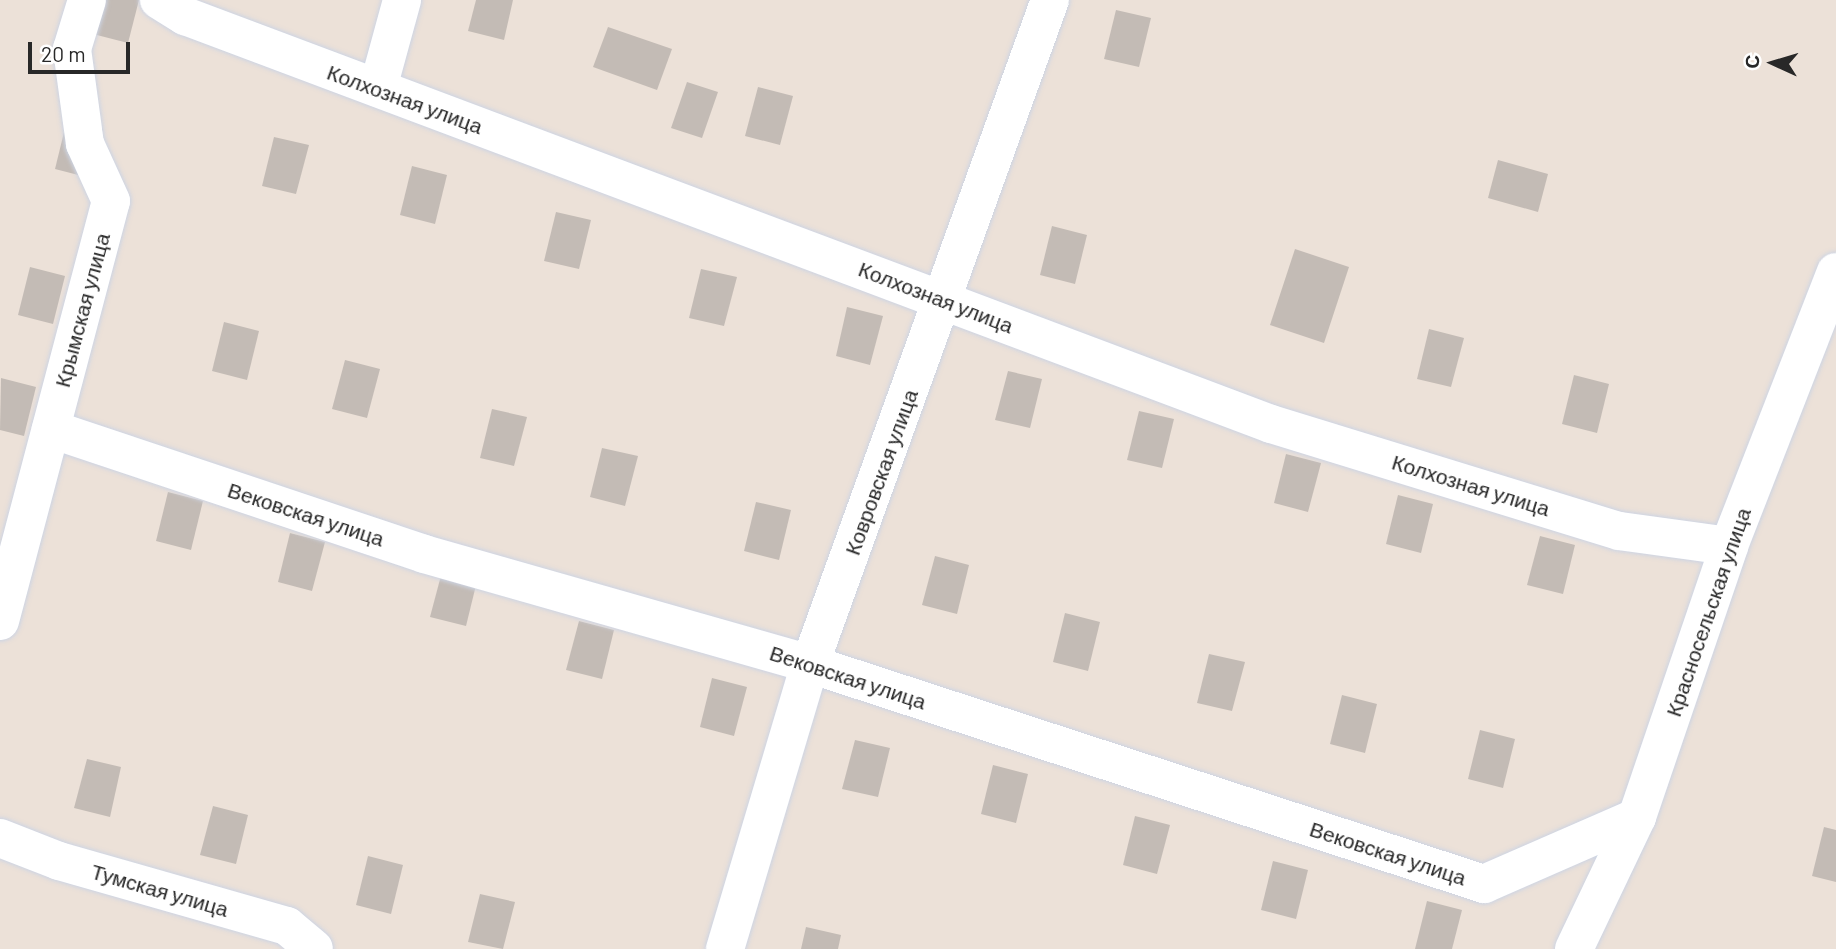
<!DOCTYPE html>
<meta charset="utf-8">
<style>
body{margin:0}
#map{position:relative;width:1836px;height:949px;overflow:hidden;background:#ece1d8;font-family:Barlow,sans-serif}
div>[style]{position:absolute}
[style*='--x']{left:calc(var(--x)*1px);top:calc(var(--y)*1px);width:calc(var(--w)*1px);rotate:calc(var(--a)*1deg)}
.building>*{inset:0;background:#c3bbb5}
.roads{filter:drop-shadow(0 0 2px #cdd4e3) drop-shadow(0 0 2px #cdd4e3)}
.minor>*{height:38px;margin:-19px;padding:0 19px;transform-origin:19px;border-radius:19px;background:#fff}
span{translate:-50% -50%;white-space:nowrap;text-align:center;line-height:1.15;-webkit-text-stroke:7px #fff;paint-order:stroke}
.street-label{font-size:21px;color:#282828}
.north{position:absolute;left:1738px;top:28px;width:70px;height:70px;-webkit-text-stroke:5px #fff;paint-order:stroke;rotate:274deg;font-size:19px;font-weight:700;line-height:28px;text-align:center;color:#282828}
.north::after{content:'';display:block;margin:auto;width:24px;height:32px;background:#282828;clip-path:polygon(50% 0,100% 100%,50% 72%,0 100%)}
.scale{position:absolute;left:28px;top:42px;width:102px;height:32px;box-sizing:border-box;border:4px solid #282828;border-top:0;padding-left:9px;font-size:21px;line-height:24px;white-space:nowrap;color:#282828;-webkit-text-stroke:5px #fff;paint-order:stroke}
</style>
<div id="map">
<div class="building">
<i style="clip-path:polygon(101px 0,139px 0,128px 43px,93px 34px)"></i>
<i style="clip-path:polygon(476px 0,513px 0,504px 40px,468px 31px)"></i>
<i style="clip-path:polygon(1116px 10px,1151px 18px,1139px 67px,1104px 59px)"></i>
<i style="clip-path:polygon(608px 27px,672px 49px,657px 90px,593px 67px)"></i>
<i style="clip-path:polygon(687px 82px,718px 92px,702px 138px,671px 128px)"></i>
<i style="clip-path:polygon(758px 87px,793px 96px,780px 145px,745px 136px)"></i>
<i style="clip-path:polygon(67px 120px,103px 129px,90px 178px,55px 169px)"></i>
<i style="clip-path:polygon(274px 137px,309px 145px,296px 194px,262px 186px)"></i>
<i style="clip-path:polygon(1498px 160px,1548px 174px,1538px 212px,1488px 198px)"></i>
<i style="clip-path:polygon(412px 166px,447px 175px,435px 224px,400px 215px)"></i>
<i style="clip-path:polygon(556px 212px,591px 220px,579px 269px,544px 261px)"></i>
<i style="clip-path:polygon(1052px 226px,1087px 235px,1075px 284px,1040px 275px)"></i>
<i style="clip-path:polygon(1295px 249px,1349px 267px,1324px 343px,1270px 325px)"></i>
<i style="clip-path:polygon(30px 267px,65px 276px,53px 324px,18px 315px)"></i>
<i style="clip-path:polygon(701px 269px,737px 277px,724px 326px,689px 318px)"></i>
<i style="clip-path:polygon(847px 307px,883px 316px,870px 365px,836px 356px)"></i>
<i style="clip-path:polygon(224px 322px,259px 331px,247px 380px,212px 371px)"></i>
<i style="clip-path:polygon(1429px 329px,1464px 338px,1451px 387px,1417px 379px)"></i>
<i style="clip-path:polygon(345px 360px,380px 369px,367px 418px,332px 409px)"></i>
<i style="clip-path:polygon(1008px 371px,1042px 379px,1030px 428px,995px 420px)"></i>
<i style="clip-path:polygon(1574px 375px,1609px 384px,1597px 433px,1562px 424px)"></i>
<i style="clip-path:polygon(1px 378px,36px 387px,24px 436px,0 430px)"></i>
<i style="clip-path:polygon(492px 409px,527px 417px,514px 466px,480px 458px)"></i>
<i style="clip-path:polygon(1139px 411px,1174px 419px,1162px 468px,1127px 460px)"></i>
<i style="clip-path:polygon(602px 448px,638px 456px,625px 506px,590px 497px)"></i>
<i style="clip-path:polygon(1286px 454px,1321px 463px,1308px 512px,1274px 503px)"></i>
<i style="clip-path:polygon(168px 492px,203px 501px,191px 550px,156px 541px)"></i>
<i style="clip-path:polygon(1398px 495px,1433px 504px,1421px 553px,1386px 544px)"></i>
<i style="clip-path:polygon(756px 502px,791px 510px,779px 560px,744px 551px)"></i>
<i style="clip-path:polygon(290px 533px,325px 542px,312px 591px,278px 582px)"></i>
<i style="clip-path:polygon(1540px 536px,1575px 545px,1563px 594px,1527px 585px)"></i>
<i style="clip-path:polygon(935px 556px,969px 565px,957px 614px,922px 605px)"></i>
<i style="clip-path:polygon(443px 568px,478px 577px,466px 626px,430px 617px)"></i>
<i style="clip-path:polygon(1065px 613px,1100px 622px,1088px 671px,1053px 662px)"></i>
<i style="clip-path:polygon(579px 621px,614px 630px,602px 679px,566px 670px)"></i>
<i style="clip-path:polygon(1209px 654px,1245px 662px,1232px 711px,1197px 703px)"></i>
<i style="clip-path:polygon(712px 678px,747px 687px,734px 736px,700px 727px)"></i>
<i style="clip-path:polygon(1342px 695px,1377px 704px,1365px 753px,1330px 744px)"></i>
<i style="clip-path:polygon(1480px 730px,1515px 739px,1503px 788px,1468px 779px)"></i>
<i style="clip-path:polygon(855px 740px,890px 748px,878px 797px,842px 789px)"></i>
<i style="clip-path:polygon(87px 759px,121px 767px,110px 817px,74px 808px)"></i>
<i style="clip-path:polygon(993px 765px,1028px 774px,1016px 823px,981px 814px)"></i>
<i style="clip-path:polygon(213px 806px,248px 815px,236px 864px,200px 855px)"></i>
<i style="clip-path:polygon(1135px 816px,1170px 825px,1157px 874px,1123px 865px)"></i>
<i style="clip-path:polygon(1824px 827px,1836px 830px,1836px 882px,1812px 876px)"></i>
<i style="clip-path:polygon(368px 856px,403px 865px,391px 914px,356px 905px)"></i>
<i style="clip-path:polygon(1273px 861px,1308px 870px,1296px 919px,1261px 910px)"></i>
<i style="clip-path:polygon(480px 894px,515px 902px,503px 949px,468px 942px)"></i>
<i style="clip-path:polygon(1427px 901px,1462px 910px,1452px 949px,1415px 949px)"></i>
<i style="clip-path:polygon(806px 927px,841px 935px,838px 949px,801px 949px)"></i>
</div>
<div class="roads">
<div class="minor">
<i style="--x:159;--y:0;--w:31;--a:32"></i>
<i style="--x:185;--y:16;--w:1160;--a:20.59"></i>
<i style="--x:1271;--y:424;--w:364;--a:17.1"></i>
<i style="--x:1619;--y:531;--w:111;--a:7.8"></i>
<i style="--x:378;--y:88;--w:91;--a:-74.7"></i>
<i style="--x:51;--y:429;--w:393;--a:18.5"></i>
<i style="--x:424;--y:554;--w:401;--a:15.9"></i>
<i style="--x:810;--y:664;--w:709;--a:18.08"></i>
<i style="--x:1484;--y:884;--w:167;--a:-23.6"></i>
<i style="--x:0;--y:621;--w:434;--a:-75.2"></i>
<i style="--x:111;--y:201;--w:63;--a:-114.5"></i>
<i style="--x:85;--y:144;--w:96;--a:-97.8"></i>
<i style="--x:72;--y:49;--w:51;--a:-73"></i>
<i style="--x:0;--y:838;--w:63;--a:21.3"></i>
<i style="--x:59;--y:861;--w:237;--a:15.9"></i>
<i style="--x:287;--y:926;--w:35;--a:40"></i>
<i style="--x:725;--y:949;--w:297;--a:-73.4"></i>
<i style="--x:810;--y:664;--w:706;--a:-70.13"></i>
<i style="--x:1574;--y:949;--w:146;--a:-64.5"></i>
<i style="--x:1637;--y:817;--w:286;--a:-71.2"></i>
<i style="--x:1729;--y:546;--w:294;--a:-68.7"></i>
</div>
</div>
<div class="street-label">
<span style="left:405px;top:99px;rotate:20deg">Колхозная улица</span>
<span style="left:936px;top:297px;rotate:21deg">Колхозная улица</span>
<span style="left:82px;top:310px;rotate:-75deg">Крымская улица</span>
<span style="left:881px;top:472px;rotate:-70deg">Ковровская улица</span>
<span style="left:1471px;top:485px;rotate:17deg">Колхозная улица</span>
<span style="left:306px;top:514px;rotate:18deg">Вековская улица</span>
<span style="left:1708px;top:612px;rotate:-71deg">Красносельская улица</span>
<span style="left:848px;top:677px;rotate:18deg">Вековская улица</span>
<span style="left:1388px;top:853px;rotate:18deg">Вековская улица</span>
<span style="left:160px;top:890px;rotate:16deg">Тумская улица</span>
</div>
<div class="north">С</div>
<div class="scale">20 m</div>
</div>
